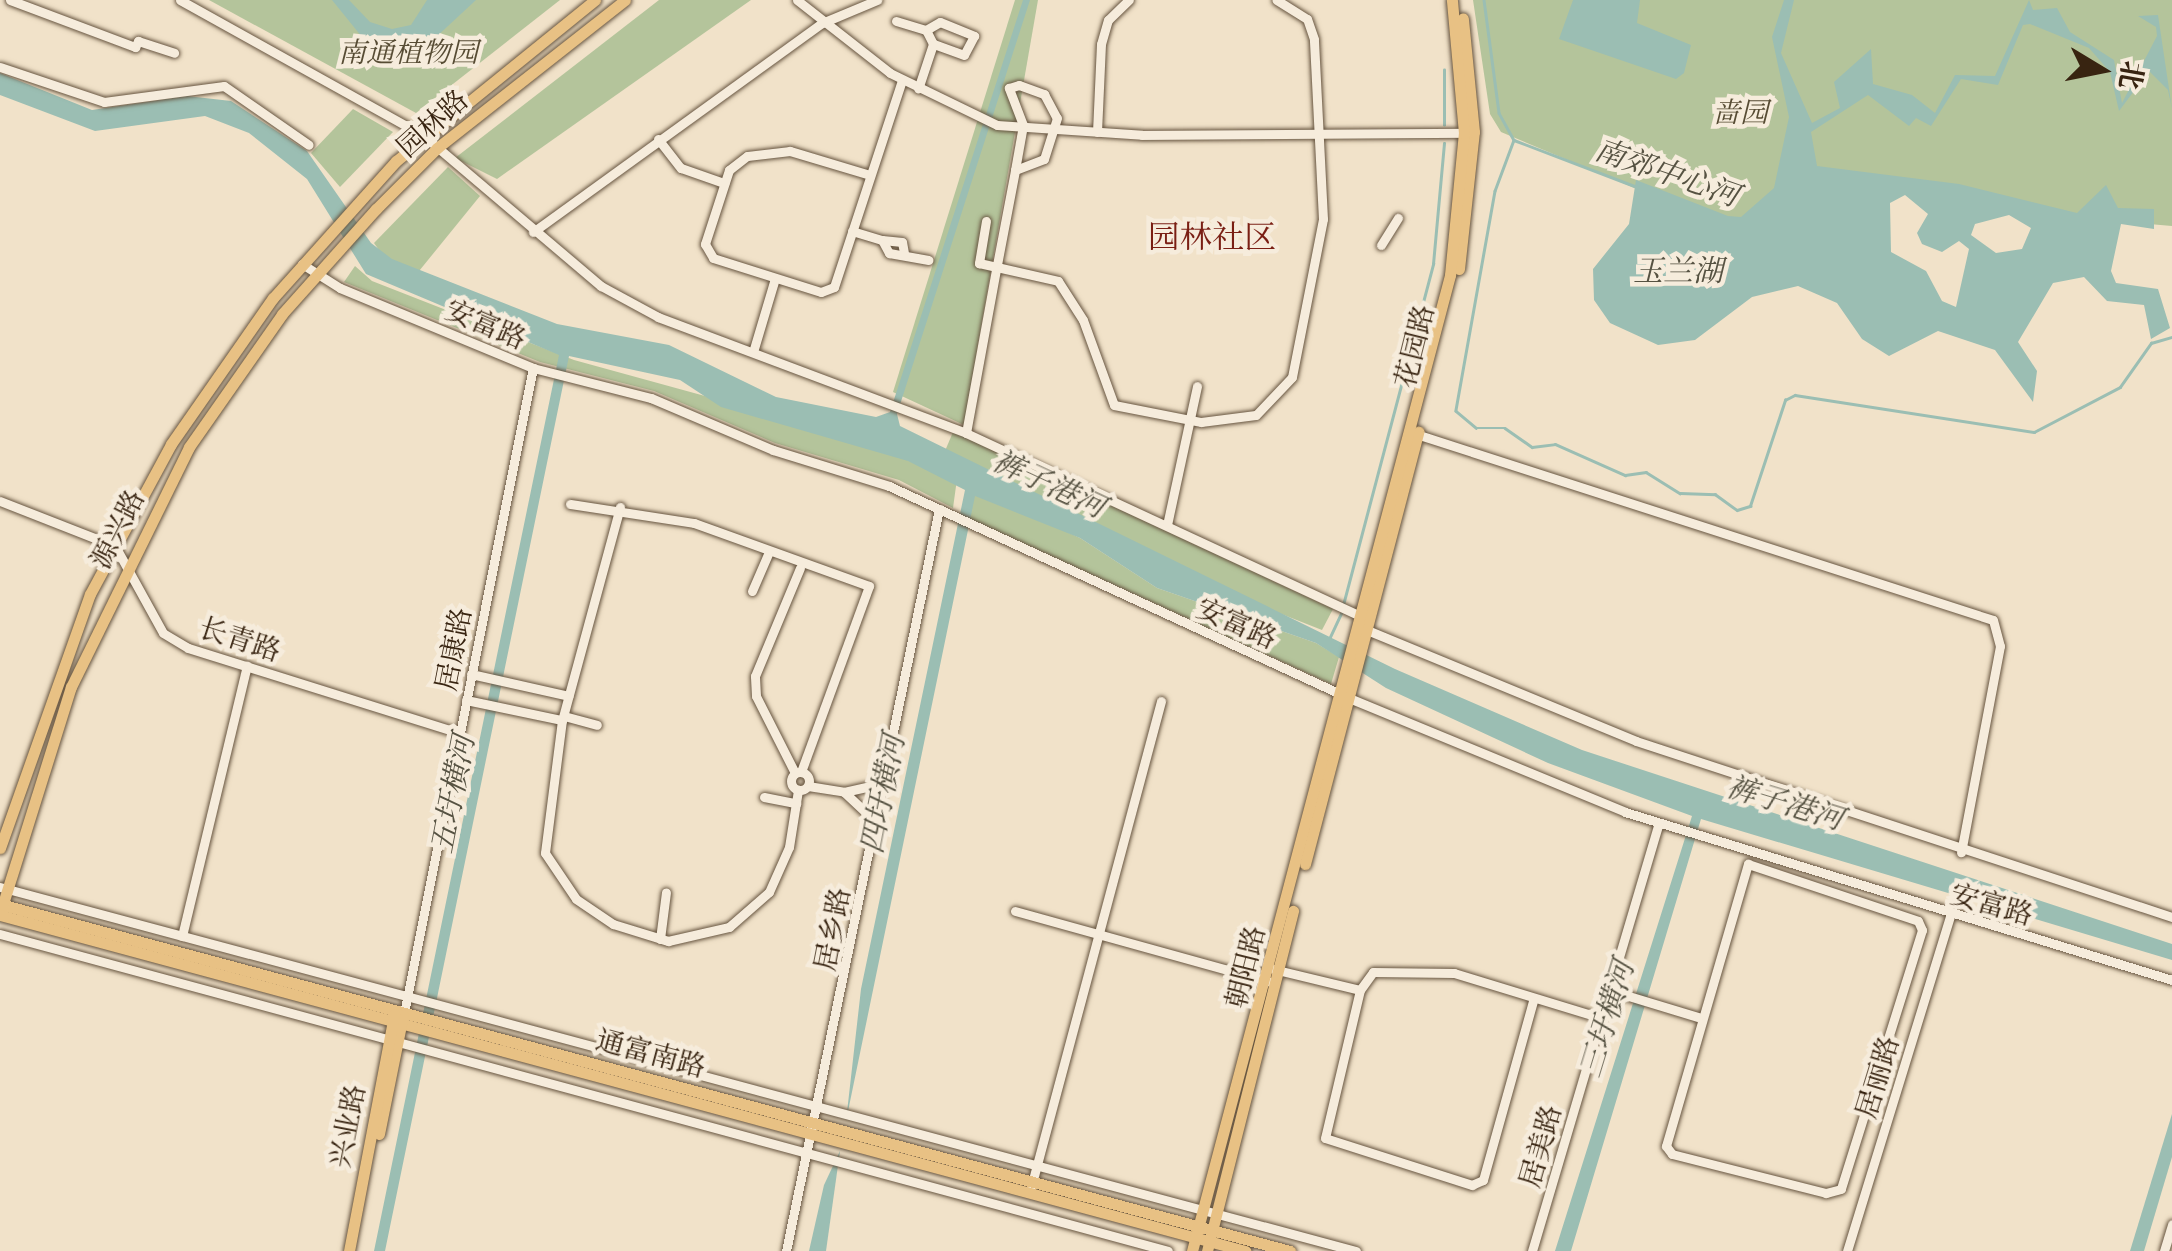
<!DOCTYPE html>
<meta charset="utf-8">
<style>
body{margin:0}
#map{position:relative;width:2172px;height:1251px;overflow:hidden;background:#f1e2c9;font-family:"Libre Caslon Text","Noto Serif SC",serif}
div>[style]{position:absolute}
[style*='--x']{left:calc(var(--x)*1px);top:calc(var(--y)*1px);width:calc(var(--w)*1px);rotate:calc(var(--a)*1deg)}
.green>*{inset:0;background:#b4c49b}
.water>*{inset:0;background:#9bbeb3}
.stream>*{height:2.5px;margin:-1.25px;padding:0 1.25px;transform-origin:1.25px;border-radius:1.25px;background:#9bbeb3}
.roads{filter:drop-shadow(0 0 2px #66543f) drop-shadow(0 0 2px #66543f)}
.minor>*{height:9px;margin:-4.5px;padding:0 4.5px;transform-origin:4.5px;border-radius:4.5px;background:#f6ecdc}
.minor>.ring{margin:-4.5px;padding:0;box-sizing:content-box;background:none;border:9px solid #f6ecdc;border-radius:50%}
.major>*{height:11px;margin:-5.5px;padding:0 5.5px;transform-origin:5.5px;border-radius:5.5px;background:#e8c184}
span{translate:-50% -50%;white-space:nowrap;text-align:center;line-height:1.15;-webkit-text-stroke:9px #f6ecdc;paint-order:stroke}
.park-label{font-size:28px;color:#574c34;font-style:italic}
.street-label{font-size:28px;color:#382411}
.water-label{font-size:30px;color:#565242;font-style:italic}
.quarter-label{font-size:32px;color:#7a1f14}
.north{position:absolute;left:2052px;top:20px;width:100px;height:100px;-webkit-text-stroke:8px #f6ecdc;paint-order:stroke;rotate:100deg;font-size:28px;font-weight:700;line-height:40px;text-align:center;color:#382411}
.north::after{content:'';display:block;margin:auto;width:35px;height:45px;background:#382411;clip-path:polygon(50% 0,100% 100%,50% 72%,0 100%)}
</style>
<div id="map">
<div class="green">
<i style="clip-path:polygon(209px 0,560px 0,416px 113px)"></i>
<i style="clip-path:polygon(659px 0,751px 0,497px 179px,455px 158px)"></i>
<i style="clip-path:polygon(1015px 0,1038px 0,964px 425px,893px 392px)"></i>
<i style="clip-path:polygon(1473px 0,2172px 0,2172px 226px,2045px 215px,1861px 179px,1747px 235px,1501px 132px,1490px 114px)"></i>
<i style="clip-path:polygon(353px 109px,393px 132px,340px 187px,311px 153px)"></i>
<i style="clip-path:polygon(448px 167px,480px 196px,415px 276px,388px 263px,374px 243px)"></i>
<i style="clip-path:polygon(355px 266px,372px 281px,574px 360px,883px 445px,957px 479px,953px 508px,899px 480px,775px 443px,654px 391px,540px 362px,344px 282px)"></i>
<i style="clip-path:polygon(953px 432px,1333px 609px,1322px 630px,1206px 584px,1025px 495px,945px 451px)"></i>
<i style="clip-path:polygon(970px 487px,1080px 538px,1157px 588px,1316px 643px,1339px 657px,1331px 684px,964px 516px)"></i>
</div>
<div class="water">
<i style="clip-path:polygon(332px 0,349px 0,370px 22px,392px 29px,411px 25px,427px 0,476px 0,434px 39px,393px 51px,362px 37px)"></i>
<i style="clip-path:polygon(1023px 0,1030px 0,897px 414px,900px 426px,1395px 669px,1582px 750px,2172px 944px,2172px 960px,1701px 819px,1571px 1251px,1555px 1251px,1692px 816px,1548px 763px,1386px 688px,1316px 643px,1157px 588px,1080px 538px,975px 496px,846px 1121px,861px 989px,965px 490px,908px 461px,721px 407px,680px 380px,569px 356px,385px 1251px,374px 1251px,559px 355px,366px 274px,307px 179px,249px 133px,205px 116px,95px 131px,0 95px,0 73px,92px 110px,187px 96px,231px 101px,307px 151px,371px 243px,392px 259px,557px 324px,669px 345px,776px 397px,876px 417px,890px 412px)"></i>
<i style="clip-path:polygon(1573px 0,1640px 0,1637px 23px,1691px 45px,1684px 73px,1676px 79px,1559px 39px)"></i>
<i style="clip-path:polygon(evenodd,1784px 0,1794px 0,1781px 53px,1812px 123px,1840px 108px,1834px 82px,1871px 49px,1873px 84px,1912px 95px,1935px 113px,1955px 75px,1995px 76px,2029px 0,2033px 10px,2057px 8px,2070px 32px,2114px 60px,2122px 103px,2157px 36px,2156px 27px,2138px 16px,2158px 15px,2172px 109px,2168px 90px,2149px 71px,2119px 111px,2110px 72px,2089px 48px,2030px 24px,2023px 25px,1998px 85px,1961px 79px,1931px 126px,1916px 118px,1909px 126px,1868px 95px,1811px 132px,1817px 166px,1959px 184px,2077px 213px,2106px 185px,2118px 208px,2154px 209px,2154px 229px,2121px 224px,2111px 271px,2116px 283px,2158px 289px,2170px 328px,2151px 339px,2144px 305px,2107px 301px,2084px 277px,2053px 283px,2018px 342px,2037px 371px,2033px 402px,1995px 350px,1938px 331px,1889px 356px,1862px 339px,1837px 303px,1798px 286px,1752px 297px,1695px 340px,1658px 345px,1610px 323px,1594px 300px,1593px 269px,1629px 224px,1636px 180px,1728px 216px,1741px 217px,1774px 188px,1789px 117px,1772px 37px,1784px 0,1905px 195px,1928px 214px,1917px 233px,1922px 244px,1942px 252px,1959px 241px,1969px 249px,1956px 307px,1942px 301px,1926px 271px,1891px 252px,1890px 203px,1905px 195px,1784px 0,2009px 215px,2031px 228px,2022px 249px,1996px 253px,1971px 235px,1975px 224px,2009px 215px)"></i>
<i style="clip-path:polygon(2172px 1114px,2172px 1157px,2144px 1251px,2130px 1251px)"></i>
<i style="clip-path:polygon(840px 1151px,826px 1251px,809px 1251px,824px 1185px)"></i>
</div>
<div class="stream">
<i style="--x:1484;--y:0;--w:114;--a:82.4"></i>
<i style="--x:1499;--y:113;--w:31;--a:61"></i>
<i style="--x:1514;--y:140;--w:132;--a:20.9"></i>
<i style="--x:1444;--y:125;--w:55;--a:-90"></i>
<i style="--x:1514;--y:140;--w:54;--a:110.4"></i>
<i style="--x:1495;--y:191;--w:223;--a:100.1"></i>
<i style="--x:1456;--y:411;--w:26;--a:40"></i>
<i style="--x:1476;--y:428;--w:29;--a:0"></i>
<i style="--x:1505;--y:428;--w:33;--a:35"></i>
<i style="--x:1532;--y:447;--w:23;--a:-7"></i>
<i style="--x:1555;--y:444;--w:77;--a:23.9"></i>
<i style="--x:1625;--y:475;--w:21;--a:-8"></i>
<i style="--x:1646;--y:472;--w:40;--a:32"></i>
<i style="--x:1680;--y:493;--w:35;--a:2"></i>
<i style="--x:1715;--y:494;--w:27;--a:36"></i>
<i style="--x:1737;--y:510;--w:14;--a:-17"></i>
<i style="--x:1750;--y:506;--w:112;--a:-71.7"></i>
<i style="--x:1785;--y:400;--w:11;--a:-27"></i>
<i style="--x:1795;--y:395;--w:242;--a:8.8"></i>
<i style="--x:2034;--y:432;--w:97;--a:-27.6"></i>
<i style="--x:2120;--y:387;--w:54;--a:-54.8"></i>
<i style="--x:2151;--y:343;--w:22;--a:-16"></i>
<i style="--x:1343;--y:605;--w:353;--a:-75.2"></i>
<i style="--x:1433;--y:264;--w:121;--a:-84.8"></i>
<i style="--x:1330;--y:637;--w:26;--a:-65"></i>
</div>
<div class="roads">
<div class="minor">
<i style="--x:10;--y:0;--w:134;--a:20.6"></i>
<i style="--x:135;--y:47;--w:7;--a:-63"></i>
<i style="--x:138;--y:41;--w:38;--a:18"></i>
<i style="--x:180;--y:0;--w:279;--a:29.1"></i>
<i style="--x:424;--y:136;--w:232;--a:40.3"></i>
<i style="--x:601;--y:286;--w:65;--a:28.5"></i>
<i style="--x:658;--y:317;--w:329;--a:20.6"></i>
<i style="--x:966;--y:433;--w:435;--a:24.9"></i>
<i style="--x:797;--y:0;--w:118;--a:38.1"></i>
<i style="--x:890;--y:73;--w:119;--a:25.9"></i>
<i style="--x:997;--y:125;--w:145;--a:3.9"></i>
<i style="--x:1142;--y:135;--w:324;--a:-0.4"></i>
<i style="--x:896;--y:21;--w:31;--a:17"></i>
<i style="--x:926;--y:30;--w:16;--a:63"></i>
<i style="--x:933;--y:44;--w:47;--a:108.4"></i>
<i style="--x:926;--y:30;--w:16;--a:-30"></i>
<i style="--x:940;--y:22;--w:37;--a:22"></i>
<i style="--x:974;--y:36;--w:21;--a:118"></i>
<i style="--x:964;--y:55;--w:33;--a:-160"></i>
<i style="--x:0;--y:67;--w:110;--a:18.6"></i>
<i style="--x:104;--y:102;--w:121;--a:-7.6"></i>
<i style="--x:224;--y:86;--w:103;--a:34.8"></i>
<i style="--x:1097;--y:132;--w:88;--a:-87.4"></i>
<i style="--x:1101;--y:44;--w:25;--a:-74"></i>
<i style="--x:1108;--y:20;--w:29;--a:-44"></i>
<i style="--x:658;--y:139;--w:37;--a:52"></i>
<i style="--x:681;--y:168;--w:46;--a:19.2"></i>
<i style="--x:870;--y:175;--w:84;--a:-163.3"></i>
<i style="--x:790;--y:151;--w:43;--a:173.4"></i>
<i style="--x:747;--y:156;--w:23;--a:142"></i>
<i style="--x:729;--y:170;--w:78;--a:108"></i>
<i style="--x:705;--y:244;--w:16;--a:60"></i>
<i style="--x:713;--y:258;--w:113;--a:17.5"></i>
<i style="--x:821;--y:292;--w:14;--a:-21"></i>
<i style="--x:834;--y:287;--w:218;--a:-71.8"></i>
<i style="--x:986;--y:221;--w:43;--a:99.5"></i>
<i style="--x:979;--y:263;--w:81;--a:12.8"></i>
<i style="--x:1058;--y:281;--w:46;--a:57.3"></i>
<i style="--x:1083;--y:320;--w:90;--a:70"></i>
<i style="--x:1114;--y:405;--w:89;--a:11.1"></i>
<i style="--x:1201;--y:422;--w:55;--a:-7.3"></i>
<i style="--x:1256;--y:415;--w:52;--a:-46.5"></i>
<i style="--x:1292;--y:377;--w:161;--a:-78.9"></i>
<i style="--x:1323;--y:219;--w:180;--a:-92.9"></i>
<i style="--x:1314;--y:39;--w:21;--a:-109"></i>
<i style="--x:1307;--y:19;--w:36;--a:-148"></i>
<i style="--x:852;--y:231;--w:31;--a:17"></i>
<i style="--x:533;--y:232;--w:357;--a:-35.9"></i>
<i style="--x:822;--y:23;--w:60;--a:-22.7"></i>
<i style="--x:1381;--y:245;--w:32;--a:-58"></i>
<i style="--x:904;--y:253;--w:11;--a:-100"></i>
<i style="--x:902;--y:242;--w:20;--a:-174"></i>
<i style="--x:882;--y:240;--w:15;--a:62"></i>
<i style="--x:889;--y:253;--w:40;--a:10"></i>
<i style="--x:302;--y:264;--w:45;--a:32.3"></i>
<i style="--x:340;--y:288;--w:209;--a:22.5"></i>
<i style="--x:533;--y:368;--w:122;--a:14.3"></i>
<i style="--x:651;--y:398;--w:133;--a:23.1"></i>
<i style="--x:773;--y:450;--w:121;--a:17.2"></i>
<i style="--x:889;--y:486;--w:507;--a:24.74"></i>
<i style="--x:1349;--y:698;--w:299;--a:22.4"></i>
<i style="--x:1625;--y:812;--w:572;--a:17.07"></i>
<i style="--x:753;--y:352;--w:77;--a:-73.4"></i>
<i style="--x:966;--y:433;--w:166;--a:-79.6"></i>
<i style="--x:996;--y:270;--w:102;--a:-79.2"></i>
<i style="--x:1015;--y:170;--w:46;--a:-79.9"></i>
<i style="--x:1023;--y:125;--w:40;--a:-111"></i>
<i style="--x:1009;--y:88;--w:10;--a:-17"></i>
<i style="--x:1019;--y:85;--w:27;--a:20"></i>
<i style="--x:1044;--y:94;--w:27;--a:62"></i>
<i style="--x:1057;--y:118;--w:43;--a:107.6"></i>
<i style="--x:1044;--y:159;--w:31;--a:159"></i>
<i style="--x:1413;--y:433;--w:609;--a:17.87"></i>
<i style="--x:1993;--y:620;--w:27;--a:75"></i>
<i style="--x:2000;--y:646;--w:210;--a:100.7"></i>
<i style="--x:0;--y:501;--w:123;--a:21.4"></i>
<i style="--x:115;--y:546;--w:99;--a:61.1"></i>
<i style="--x:163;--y:633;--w:29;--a:31"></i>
<i style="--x:188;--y:648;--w:284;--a:17.4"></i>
<i style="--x:570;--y:504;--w:125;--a:8.7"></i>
<i style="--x:694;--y:523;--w:186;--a:19.8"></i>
<i style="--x:869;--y:586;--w:198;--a:110.1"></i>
<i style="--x:620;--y:507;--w:221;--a:105.2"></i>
<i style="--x:562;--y:720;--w:134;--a:97.3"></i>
<i style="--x:545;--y:853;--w:55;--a:56"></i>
<i style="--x:576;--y:899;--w:45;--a:34"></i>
<i style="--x:613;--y:924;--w:58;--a:17.2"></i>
<i style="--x:668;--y:941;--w:63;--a:-12.9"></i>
<i style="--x:729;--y:927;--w:53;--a:-41.2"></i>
<i style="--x:769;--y:892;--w:49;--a:-66"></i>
<i style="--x:789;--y:847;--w:58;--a:-81"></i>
<i style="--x:1167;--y:525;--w:142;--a:-77.8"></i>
<i style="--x:752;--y:591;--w:40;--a:-66.6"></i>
<i style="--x:1367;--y:630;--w:291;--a:22.4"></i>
<i style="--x:1636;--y:741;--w:564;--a:18.18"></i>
<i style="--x:471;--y:674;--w:100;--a:12.7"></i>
<i style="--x:466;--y:700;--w:98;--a:11.8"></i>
<i style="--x:564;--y:716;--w:34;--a:15"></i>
<i class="ring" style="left:791px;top:772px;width:9px;height:9px"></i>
<i style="--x:795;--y:773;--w:86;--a:-116.9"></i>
<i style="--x:756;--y:696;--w:20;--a:-93"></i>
<i style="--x:755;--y:676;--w:117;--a:-67.4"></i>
<i style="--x:808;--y:786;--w:36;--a:9"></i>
<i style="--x:764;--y:797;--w:33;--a:11"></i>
<i style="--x:876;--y:822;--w:44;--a:-136.8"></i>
<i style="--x:844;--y:792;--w:41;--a:-12.7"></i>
<i style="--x:1748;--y:864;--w:179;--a:18.5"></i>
<i style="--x:1918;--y:921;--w:10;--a:66"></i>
<i style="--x:1922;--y:930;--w:271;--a:107.4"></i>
<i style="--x:1841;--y:1189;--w:16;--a:165"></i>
<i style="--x:1826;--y:1193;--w:159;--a:-165.8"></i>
<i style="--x:1672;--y:1154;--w:10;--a:-127"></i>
<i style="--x:1666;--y:1146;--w:294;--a:-73.8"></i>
<i style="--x:0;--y:887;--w:1404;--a:15.03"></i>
<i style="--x:1015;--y:911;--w:263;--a:15.5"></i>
<i style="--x:0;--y:934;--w:1210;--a:15.18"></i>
<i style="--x:182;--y:936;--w:278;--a:-76.5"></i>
<i style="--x:660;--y:939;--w:47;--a:-82.7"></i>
<i style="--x:1273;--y:969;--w:89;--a:13.6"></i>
<i style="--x:1609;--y:990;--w:93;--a:16.9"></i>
<i style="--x:1533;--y:1001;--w:186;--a:105.6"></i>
<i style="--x:1483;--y:1180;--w:12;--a:156"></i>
<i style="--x:1472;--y:1185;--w:154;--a:-162.3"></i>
<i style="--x:1325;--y:1138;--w:152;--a:-76.7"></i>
<i style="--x:1360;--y:990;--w:22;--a:-54"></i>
<i style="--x:1373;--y:972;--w:81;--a:0.7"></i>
<i style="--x:1454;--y:973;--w:154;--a:17"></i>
<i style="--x:404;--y:1013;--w:658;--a:-78.69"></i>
<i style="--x:1031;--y:1187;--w:503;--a:-75.02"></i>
<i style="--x:786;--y:1251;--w:758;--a:-78.35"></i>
<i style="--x:1532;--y:1251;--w:446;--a:-73.5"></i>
<i style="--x:1847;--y:1251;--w:350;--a:-72.9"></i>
<i style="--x:2164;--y:1251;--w:28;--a:-73"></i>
</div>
<div class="major">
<i style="--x:1459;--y:269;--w:138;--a:-83.8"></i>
<i style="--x:1474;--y:132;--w:114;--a:-95.6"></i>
<i style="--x:0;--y:848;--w:269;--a:-70.5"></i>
<i style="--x:90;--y:594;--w:170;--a:-61.6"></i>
<i style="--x:171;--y:444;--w:178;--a:-55.1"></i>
<i style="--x:273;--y:298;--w:184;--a:-48.1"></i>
<i style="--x:396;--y:161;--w:256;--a:-39"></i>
<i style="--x:1305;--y:864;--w:447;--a:-75.3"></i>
<i style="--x:0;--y:904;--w:1336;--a:15.06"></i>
<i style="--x:1;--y:910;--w:234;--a:-72.6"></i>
<i style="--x:71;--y:687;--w:267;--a:-63.8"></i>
<i style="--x:189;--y:447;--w:162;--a:-55"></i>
<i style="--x:282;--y:314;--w:141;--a:-48.2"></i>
<i style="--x:376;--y:209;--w:86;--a:-45"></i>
<i style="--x:437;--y:148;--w:239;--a:-38.2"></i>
<i style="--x:0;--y:915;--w:1290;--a:15.1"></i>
<i style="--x:379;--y:1134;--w:121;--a:-78.6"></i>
<i style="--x:349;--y:1251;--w:241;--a:-79.2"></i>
<i style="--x:1192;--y:1251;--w:1010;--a:-75.19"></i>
<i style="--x:1450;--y:275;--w:143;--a:-84.4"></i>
<i style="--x:1464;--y:133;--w:134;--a:-95.2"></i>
<i style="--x:1207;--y:1251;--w:351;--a:-75.8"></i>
</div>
</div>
<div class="park-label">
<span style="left:408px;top:52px">南通植物园</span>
<span style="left:1740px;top:112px">啬园</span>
</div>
<div class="street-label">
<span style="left:432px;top:123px;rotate:-42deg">园林路</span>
<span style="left:486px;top:324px;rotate:23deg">安富路</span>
<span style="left:1414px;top:346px;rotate:-76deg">花园路</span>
<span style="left:117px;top:529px;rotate:-63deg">源兴路</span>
<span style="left:1237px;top:623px;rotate:24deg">安富路</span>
<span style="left:240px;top:639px;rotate:18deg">长青路</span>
<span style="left:453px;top:649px;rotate:-79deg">居康路</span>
<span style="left:1992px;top:904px;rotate:16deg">安富路</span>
<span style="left:832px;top:929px;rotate:-79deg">居乡路</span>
<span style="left:1245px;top:967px;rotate:-76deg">朝阳路</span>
<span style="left:651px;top:1053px;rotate:15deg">通富南路</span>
<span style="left:1877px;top:1077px;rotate:-73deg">居丽路</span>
<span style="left:347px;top:1126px;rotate:-79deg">兴业路</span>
<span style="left:1540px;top:1146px;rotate:-74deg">居美路</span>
</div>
<div class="water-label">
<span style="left:1667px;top:173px;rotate:19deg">南郊中心河</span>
<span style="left:1678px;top:271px">玉兰湖</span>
<span style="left:1049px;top:484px;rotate:25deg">裤子港河</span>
<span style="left:453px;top:794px;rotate:-79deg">五圩横河</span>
<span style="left:883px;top:794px;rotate:-79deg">四圩横河</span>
<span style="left:1785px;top:803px;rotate:17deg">裤子港河</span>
<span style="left:1607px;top:1019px;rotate:-73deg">三圩横河</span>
</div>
<div class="quarter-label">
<span style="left:1212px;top:237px">园林社区</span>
</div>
<div class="north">北</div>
</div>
